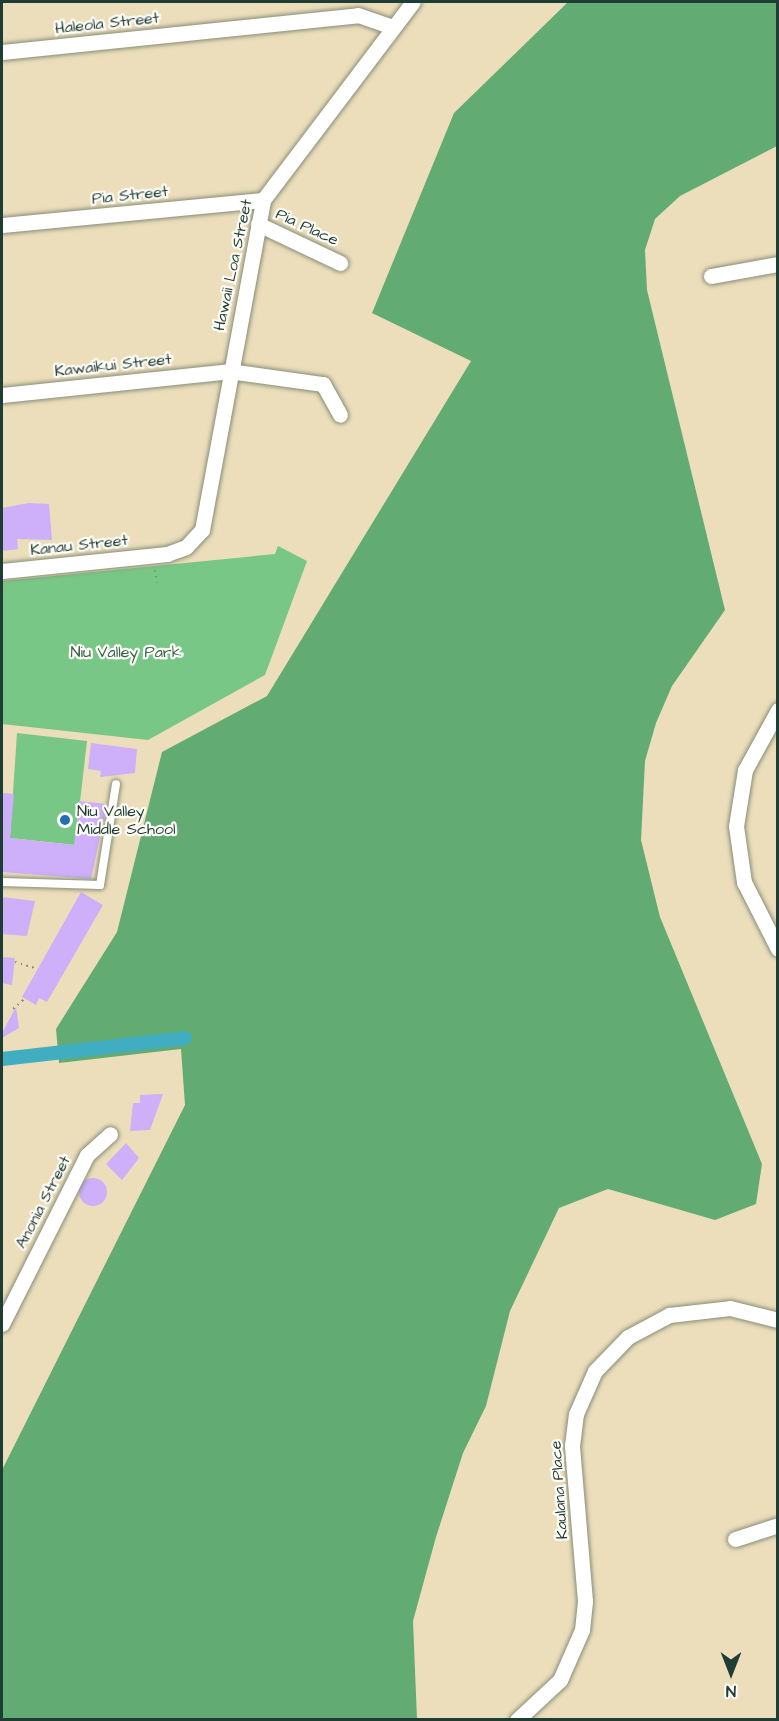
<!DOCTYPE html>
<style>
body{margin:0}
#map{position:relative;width:779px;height:1721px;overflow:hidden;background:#ecdebb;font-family:"Architects Daughter",sans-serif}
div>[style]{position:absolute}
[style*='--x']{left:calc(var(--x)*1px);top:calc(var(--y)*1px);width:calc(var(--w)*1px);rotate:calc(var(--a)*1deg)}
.green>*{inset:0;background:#79c786}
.forest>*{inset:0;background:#62ac73}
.canal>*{height:14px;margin:-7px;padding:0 7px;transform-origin:7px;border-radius:7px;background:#41adc0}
.building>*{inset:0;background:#cdaffa}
.round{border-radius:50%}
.path>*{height:2px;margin-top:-1px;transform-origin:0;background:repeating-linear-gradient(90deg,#868e78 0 1.5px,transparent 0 6px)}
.roads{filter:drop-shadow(0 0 2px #868e78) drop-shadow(0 0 2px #868e78)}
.lane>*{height:8px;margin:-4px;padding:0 4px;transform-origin:4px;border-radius:4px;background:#fff}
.street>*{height:15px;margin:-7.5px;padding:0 7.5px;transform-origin:7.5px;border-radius:7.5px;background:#fff}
.dots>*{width:16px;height:16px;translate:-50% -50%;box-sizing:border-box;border:3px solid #fdfcf7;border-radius:50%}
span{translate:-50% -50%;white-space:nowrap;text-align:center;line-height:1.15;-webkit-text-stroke:4.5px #fdfcf7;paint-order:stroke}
.street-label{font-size:16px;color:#1f3d34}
.park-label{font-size:16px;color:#366048}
.poi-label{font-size:16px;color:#1f3d34}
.left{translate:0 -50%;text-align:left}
.frame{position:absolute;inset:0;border:3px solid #1f3d34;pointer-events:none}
.north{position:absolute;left:701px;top:1643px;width:60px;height:60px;-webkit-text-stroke:4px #fdfcf7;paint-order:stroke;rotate:180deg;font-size:16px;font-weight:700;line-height:24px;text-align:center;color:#1f3d34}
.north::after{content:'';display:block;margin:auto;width:21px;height:27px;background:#1f3d34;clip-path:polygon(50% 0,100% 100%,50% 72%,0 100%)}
</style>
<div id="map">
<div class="green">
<i style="clip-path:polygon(278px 546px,307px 561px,265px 675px,148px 740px,2px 724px,2px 581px,275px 554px)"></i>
<i style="clip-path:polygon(17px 733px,87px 741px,75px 845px,10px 838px)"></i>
</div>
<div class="forest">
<i style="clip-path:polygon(568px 2px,777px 2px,777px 146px,680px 196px,655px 219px,645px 250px,647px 290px,725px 610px,672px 686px,656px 723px,645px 761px,641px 840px,660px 917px,762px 1164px,756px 1204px,715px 1220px,608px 1189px,559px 1208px,510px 1311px,486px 1406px,463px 1453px,436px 1537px,413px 1621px,417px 1719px,2px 1719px,2px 1470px,185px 1105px,181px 1049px,59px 1063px,56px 1029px,117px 932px,162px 752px,267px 696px,471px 361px,372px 313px,454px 113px)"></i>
</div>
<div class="canal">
<i style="--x:2;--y:1059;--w:184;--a:-6.5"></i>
</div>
<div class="building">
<i style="clip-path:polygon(29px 503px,49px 504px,52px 540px,17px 539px,18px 549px,2px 551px,2px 508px)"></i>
<i style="clip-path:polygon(91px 743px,137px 749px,135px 773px,100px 777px,101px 771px,88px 769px)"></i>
<i style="clip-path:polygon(2px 793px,14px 794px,10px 838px,74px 845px,79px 801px,107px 804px,91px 879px,2px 872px)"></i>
<i style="clip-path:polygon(81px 892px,103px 905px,47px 1002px,39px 998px,36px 1005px,22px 997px)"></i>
<i style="clip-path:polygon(2px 897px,35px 901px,27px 936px,2px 934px)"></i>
<i style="clip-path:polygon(2px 957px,15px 958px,12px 985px,2px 983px)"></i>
<i style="clip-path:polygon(16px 1007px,19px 1028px,2px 1038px,2px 1033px)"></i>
<i style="clip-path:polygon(163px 1094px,150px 1130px,130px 1131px,133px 1103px,140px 1103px,140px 1095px)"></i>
<i style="clip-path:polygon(126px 1143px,139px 1158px,122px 1180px,106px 1164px)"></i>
<i class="round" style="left:79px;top:1178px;width:28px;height:28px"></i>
</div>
<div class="path">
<i style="--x:155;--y:570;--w:13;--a:81"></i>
<i style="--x:2;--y:894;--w:3;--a:0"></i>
<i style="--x:15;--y:962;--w:24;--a:17"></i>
<i style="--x:13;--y:1009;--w:15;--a:-42"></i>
</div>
<div class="roads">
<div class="lane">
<i style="--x:2;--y:882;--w:98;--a:1.8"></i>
<i style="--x:100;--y:885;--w:102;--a:-81"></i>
</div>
<div class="street">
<i style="--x:2;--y:52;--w:358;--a:-5.9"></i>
<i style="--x:358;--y:15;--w:37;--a:19"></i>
<i style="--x:258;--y:224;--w:91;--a:25.4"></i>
<i style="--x:2;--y:225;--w:262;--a:-5.5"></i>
<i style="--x:711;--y:276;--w:68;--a:-10.2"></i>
<i style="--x:2;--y:395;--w:228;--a:-6"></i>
<i style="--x:229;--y:371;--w:95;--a:7.9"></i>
<i style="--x:323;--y:384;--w:35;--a:61"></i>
<i style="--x:2;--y:571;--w:166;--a:-5.9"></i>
<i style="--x:167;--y:554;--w:20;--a:-20"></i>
<i style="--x:186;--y:547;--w:23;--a:-47"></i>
<i style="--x:202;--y:530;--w:336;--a:-79.5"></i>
<i style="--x:263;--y:200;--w:248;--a:-52.9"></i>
<i style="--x:778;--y:710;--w:68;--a:118.8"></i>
<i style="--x:745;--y:770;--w:57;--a:99.1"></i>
<i style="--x:736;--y:826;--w:57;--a:81.9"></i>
<i style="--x:744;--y:882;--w:75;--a:63.1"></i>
<i style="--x:2;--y:1324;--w:189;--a:-63.3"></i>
<i style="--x:87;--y:1155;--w:31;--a:-42"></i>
<i style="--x:735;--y:1539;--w:45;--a:-18"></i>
<i style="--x:517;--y:1720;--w:59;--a:-42.9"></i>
<i style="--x:560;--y:1680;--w:55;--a:-66.3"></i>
<i style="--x:582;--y:1630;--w:29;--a:-84"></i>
<i style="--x:585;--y:1601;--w:156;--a:-94.8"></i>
<i style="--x:572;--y:1446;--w:32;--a:-83"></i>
<i style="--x:576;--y:1414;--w:47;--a:-66.2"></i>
<i style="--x:595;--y:1371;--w:47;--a:-45.9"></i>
<i style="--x:628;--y:1337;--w:47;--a:-28.2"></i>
<i style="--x:669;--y:1315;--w:61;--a:-6.5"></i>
<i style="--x:730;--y:1308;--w:49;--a:14"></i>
</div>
</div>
<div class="dots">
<i style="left:65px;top:820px;background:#1f6fb2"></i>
</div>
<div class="street-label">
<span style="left:107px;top:23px;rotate:-6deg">Haleola Street</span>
<span style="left:130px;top:195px;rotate:-6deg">Pia Street</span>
<span style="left:307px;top:227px;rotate:25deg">Pia Place</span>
<span style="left:233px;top:265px;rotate:-78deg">Hawaii Loa Street</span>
<span style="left:113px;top:365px;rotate:-6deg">Kawaikui Street</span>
<span style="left:79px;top:545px;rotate:-6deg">Kanau Street</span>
<span style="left:43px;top:1202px;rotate:-63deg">Anonia Street</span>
<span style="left:559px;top:1490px;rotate:-94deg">Kaulana Place</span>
</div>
<div class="park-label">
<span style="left:126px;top:652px">Niu Valley Park</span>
</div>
<div class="poi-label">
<span class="left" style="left:77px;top:820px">Niu Valley<br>Middle School</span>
</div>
<div class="frame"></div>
<div class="north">N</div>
</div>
